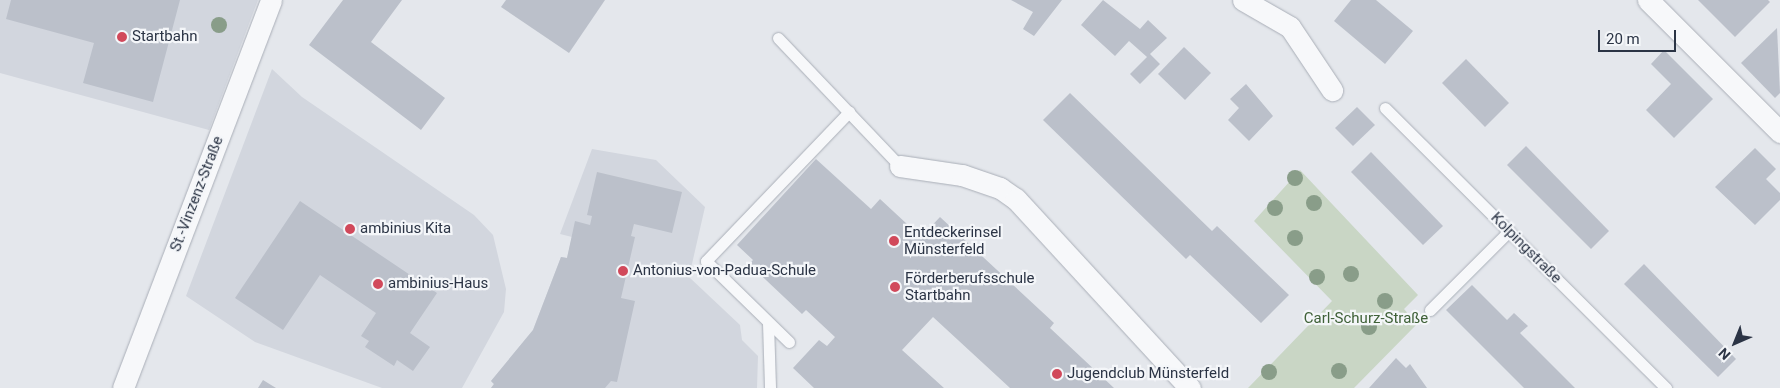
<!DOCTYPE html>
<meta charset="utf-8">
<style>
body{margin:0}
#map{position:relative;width:1780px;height:388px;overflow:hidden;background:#e4e7ec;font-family:Roboto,sans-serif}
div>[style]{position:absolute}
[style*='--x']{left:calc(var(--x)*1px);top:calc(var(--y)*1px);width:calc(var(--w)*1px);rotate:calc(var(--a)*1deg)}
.built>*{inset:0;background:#d2d6de}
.green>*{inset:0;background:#c9d6c5}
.building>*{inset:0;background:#bbc0ca}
.roads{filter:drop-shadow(0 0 1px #a9aeb7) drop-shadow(0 0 1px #a9aeb7)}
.lane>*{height:11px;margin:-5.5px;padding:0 5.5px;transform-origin:5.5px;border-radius:5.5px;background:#f7f8fa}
.street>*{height:21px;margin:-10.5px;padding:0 10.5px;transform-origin:10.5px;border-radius:10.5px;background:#f7f8fa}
.trees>*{width:16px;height:16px;margin:-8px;border-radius:50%;background:#899d89}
.dots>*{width:14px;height:14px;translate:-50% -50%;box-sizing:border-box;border:2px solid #f4f6f9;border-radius:50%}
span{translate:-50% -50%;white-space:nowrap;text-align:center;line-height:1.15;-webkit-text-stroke:4.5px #f4f6f9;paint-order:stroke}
.poi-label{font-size:15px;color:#2b3445}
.left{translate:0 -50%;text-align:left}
.street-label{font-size:15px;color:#2b3445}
.park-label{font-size:15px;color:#3f6138}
.north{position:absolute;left:1710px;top:318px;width:50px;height:50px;-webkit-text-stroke:4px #f4f6f9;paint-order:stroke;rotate:224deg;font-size:14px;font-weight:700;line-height:20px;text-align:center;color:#2b3445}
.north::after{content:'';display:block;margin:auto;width:18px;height:22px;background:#2b3445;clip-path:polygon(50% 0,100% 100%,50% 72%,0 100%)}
.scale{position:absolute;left:1598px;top:30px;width:78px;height:22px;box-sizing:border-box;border:2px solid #2b3445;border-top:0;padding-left:6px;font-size:15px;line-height:18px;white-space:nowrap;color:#2b3445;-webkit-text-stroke:4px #f4f6f9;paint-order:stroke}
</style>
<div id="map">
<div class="built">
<i style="clip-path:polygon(0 0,258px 0,209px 130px,0 73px)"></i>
<i style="clip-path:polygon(272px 69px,302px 97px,474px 215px,493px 235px,506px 289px,504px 312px,462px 388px,382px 388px,255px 342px,186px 296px)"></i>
<i style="clip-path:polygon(592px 149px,656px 160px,705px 207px,689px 277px,740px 325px,742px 340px,758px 356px,757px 388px,491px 388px,494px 384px,491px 381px,533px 330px,561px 257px,567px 258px,572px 237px,560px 234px)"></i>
</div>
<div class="green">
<i style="clip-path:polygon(1300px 170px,1418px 295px,1404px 309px,1417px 324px,1354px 388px,1248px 388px,1332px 301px,1254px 221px)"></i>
</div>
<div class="building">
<i style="clip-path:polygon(11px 0,180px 0,153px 102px,83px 83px,94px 43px,6px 19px)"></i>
<i style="clip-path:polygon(343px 0,402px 0,371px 42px,445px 98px,421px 130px,309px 45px)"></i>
<i style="clip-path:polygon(506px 0,605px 0,569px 53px,501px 7px)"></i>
<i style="clip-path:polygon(1011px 0,1062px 0,1034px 36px,1023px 29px,1033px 12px)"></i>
<i style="clip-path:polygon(1103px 0,1140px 29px,1148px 20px,1167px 38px,1150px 54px,1160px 64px,1140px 84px,1130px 74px,1147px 57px,1129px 41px,1115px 56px,1081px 25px)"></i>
<i style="clip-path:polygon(1351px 0,1376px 0,1413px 31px,1385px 64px,1334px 21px)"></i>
<i style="clip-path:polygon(1698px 0,1768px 0,1770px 2px,1735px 37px)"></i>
<i style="clip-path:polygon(1777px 28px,1780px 93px,1775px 98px,1741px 63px)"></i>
<i style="clip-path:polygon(1184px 47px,1211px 73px,1185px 100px,1158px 74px)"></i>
<i style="clip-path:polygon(1664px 50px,1713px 99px,1674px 138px,1646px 110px,1671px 84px,1651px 64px)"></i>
<i style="clip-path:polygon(1466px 59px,1509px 103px,1485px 127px,1442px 83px)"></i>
<i style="clip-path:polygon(1246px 84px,1273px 116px,1249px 141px,1228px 120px,1239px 108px,1230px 99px)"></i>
<i style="clip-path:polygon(1070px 93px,1212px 231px,1217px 226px,1289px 295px,1261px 323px,1190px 255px,1186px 259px,1043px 120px)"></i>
<i style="clip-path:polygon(1357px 107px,1375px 125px,1353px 146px,1335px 128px)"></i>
<i style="clip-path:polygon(1526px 146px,1609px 231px,1591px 249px,1507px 165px)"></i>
<i style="clip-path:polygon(1755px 148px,1776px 169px,1766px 179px,1780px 193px,1780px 200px,1755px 225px,1715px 187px)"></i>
<i style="clip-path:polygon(1371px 152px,1443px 226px,1423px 245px,1351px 172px)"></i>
<i style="clip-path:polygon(816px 159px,871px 209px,880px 199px,921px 237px,940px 217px,1054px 323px,1050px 328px,1114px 388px,1010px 388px,933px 317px,902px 350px,944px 388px,814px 388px,793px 368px,819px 340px,827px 346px,835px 337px,806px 310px,802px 314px,749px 264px,753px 260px,737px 245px)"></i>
<i style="clip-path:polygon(597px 172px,682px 192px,672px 233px,634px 224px,631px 236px,635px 237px,621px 298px,635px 301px,617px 382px,611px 381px,605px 388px,491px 388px,494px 384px,491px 381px,533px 330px,561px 257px,567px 258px,575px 221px,590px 225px,592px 216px,587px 215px)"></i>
<i style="clip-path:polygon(300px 201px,437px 293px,410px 333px,430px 347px,413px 371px,397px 360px,394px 366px,365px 347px,369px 341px,361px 336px,376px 313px,320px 275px,283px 330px,235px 298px)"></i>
<i style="clip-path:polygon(1644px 264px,1736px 359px,1718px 377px,1624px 284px)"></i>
<i style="clip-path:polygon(1472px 285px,1507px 320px,1514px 313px,1528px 326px,1520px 333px,1575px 388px,1524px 388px,1446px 310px)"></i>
<i style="clip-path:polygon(1396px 358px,1406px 368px,1410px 364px,1427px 388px,1369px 388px)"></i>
<i style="clip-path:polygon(263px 380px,276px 388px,258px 388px)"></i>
</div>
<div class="roads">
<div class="lane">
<i style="--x:778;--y:38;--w:177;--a:46.4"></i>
<i style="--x:1385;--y:108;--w:397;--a:44.9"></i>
<i style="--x:1430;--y:310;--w:112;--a:-45"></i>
<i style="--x:768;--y:323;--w:65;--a:88.2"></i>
<i style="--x:789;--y:342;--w:116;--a:-135.7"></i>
<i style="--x:706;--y:261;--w:207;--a:-46.2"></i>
</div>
<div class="street">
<i style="--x:1243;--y:0;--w:54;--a:29.9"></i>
<i style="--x:1290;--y:27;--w:76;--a:56.3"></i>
<i style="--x:1648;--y:0;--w:187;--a:45"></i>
<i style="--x:900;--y:166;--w:63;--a:8.3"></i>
<i style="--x:962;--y:175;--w:40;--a:18.9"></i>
<i style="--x:1000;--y:188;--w:19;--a:35"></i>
<i style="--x:1016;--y:199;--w:257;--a:47.4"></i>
<i style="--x:123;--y:388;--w:415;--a:-69.1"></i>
</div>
</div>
<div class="trees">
<i style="left:219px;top:25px"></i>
<i style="left:1295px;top:178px"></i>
<i style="left:1314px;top:203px"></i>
<i style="left:1275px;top:208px"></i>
<i style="left:1295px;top:238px"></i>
<i style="left:1351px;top:274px"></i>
<i style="left:1317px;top:277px"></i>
<i style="left:1385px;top:301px"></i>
<i style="left:1369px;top:327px"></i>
<i style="left:1339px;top:371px"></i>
<i style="left:1269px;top:372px"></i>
</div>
<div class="dots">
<i style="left:122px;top:37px;background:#d1495b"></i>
<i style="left:350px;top:229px;background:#d1495b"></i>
<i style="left:894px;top:241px;background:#d1495b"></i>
<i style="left:623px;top:271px;background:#d1495b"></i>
<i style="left:378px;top:284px;background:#d1495b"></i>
<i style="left:895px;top:287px;background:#d1495b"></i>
<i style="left:1057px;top:374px;background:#d1495b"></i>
</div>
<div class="poi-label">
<span class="left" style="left:132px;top:37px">Startbahn</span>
<span class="left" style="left:360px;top:229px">ambinius Kita</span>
<span class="left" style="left:904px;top:241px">Entdeckerinsel<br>Münsterfeld</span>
<span class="left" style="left:633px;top:271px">Antonius-von-Padua-Schule</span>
<span class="left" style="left:905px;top:287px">Förderberufsschule<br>Startbahn</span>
<span class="left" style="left:388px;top:284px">ambinius-Haus</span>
<span class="left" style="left:1067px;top:374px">Jugendclub Münsterfeld</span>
</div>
<div class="street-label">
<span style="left:197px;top:194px;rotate:-69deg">St.-Vinzenz-Straße</span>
<span style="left:1526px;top:248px;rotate:45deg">Kolpingstraße</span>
</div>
<div class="park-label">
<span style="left:1366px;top:319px">Carl-Schurz-Straße</span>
</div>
<div class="north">N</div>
<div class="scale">20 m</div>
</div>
